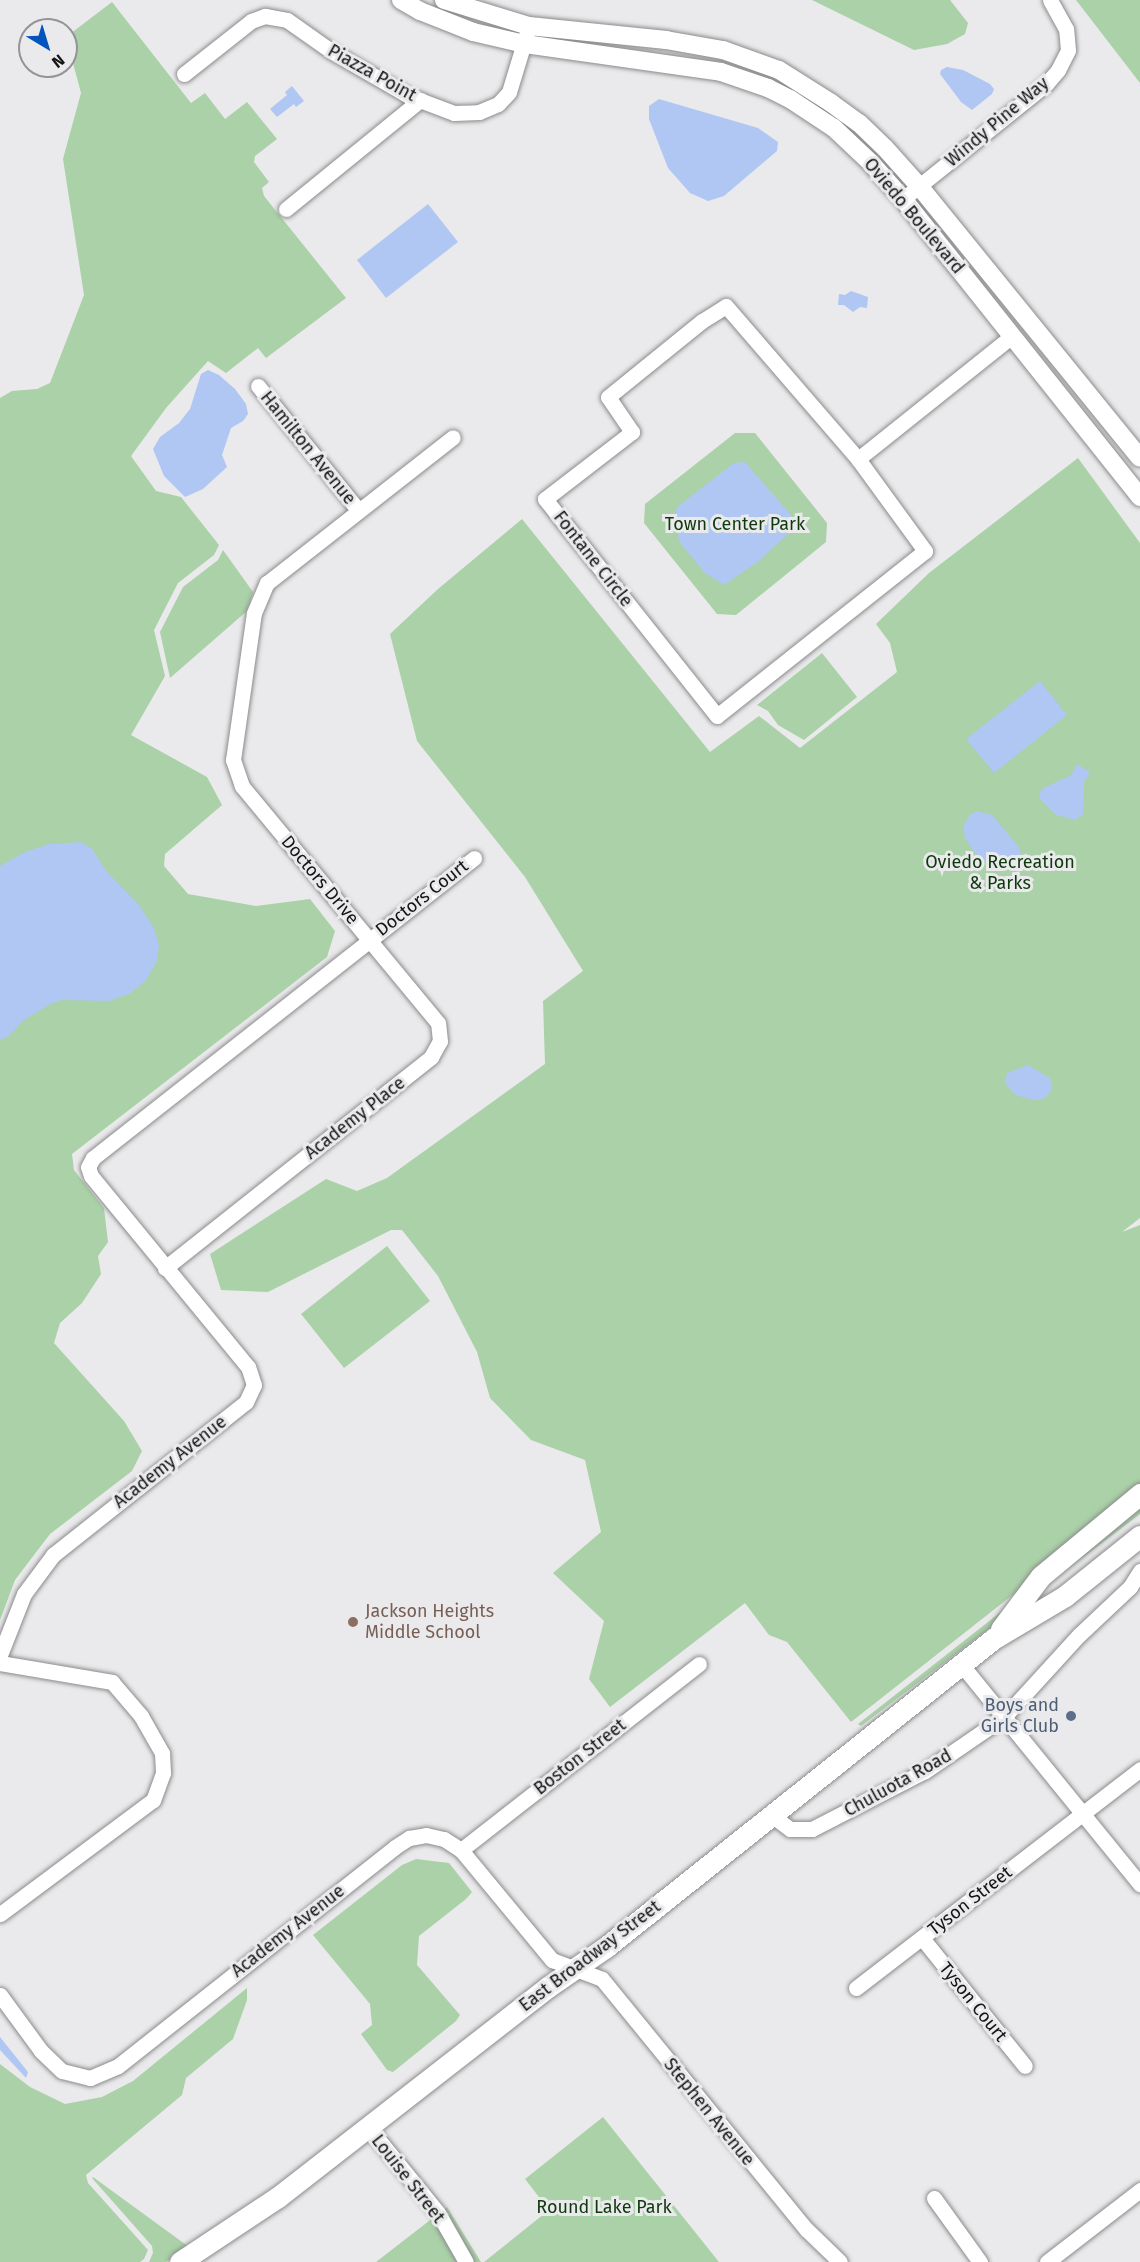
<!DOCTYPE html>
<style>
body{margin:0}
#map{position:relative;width:1140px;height:2262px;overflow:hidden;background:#eaeaec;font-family:"Fira Sans",sans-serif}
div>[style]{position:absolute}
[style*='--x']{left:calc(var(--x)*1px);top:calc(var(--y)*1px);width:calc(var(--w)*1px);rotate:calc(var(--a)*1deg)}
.green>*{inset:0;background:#aad1a7}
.water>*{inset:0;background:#afc7f2}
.roads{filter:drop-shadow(0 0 2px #8b8b8d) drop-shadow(0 0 2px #8b8b8d)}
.minor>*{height:15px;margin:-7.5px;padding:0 7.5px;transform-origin:7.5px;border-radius:7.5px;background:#fff}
.tertiary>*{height:18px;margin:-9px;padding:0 9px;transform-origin:9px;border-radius:9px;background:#fff}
.secondary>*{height:21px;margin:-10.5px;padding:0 10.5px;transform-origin:10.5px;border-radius:10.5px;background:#fff}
.dots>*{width:16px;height:16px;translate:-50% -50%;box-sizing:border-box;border:3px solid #eaeaec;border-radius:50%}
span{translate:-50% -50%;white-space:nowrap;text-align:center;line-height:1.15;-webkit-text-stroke:6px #eaeaec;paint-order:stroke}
.street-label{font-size:18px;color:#131414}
.park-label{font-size:18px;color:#0d390d}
.education-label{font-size:18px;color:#785e54}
.left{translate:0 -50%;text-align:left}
.service-label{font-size:18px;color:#4e5e75}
.right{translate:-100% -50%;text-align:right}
.north{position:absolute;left:18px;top:18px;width:60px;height:60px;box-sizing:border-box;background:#eaeaec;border:2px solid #949496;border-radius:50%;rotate:142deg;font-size:16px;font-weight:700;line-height:24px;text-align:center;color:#131414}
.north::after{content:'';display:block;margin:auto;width:21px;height:27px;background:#0454be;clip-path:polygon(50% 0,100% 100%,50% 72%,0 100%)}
</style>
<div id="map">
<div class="green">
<i style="clip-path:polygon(812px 0,950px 0,968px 23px,965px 34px,947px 44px,914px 50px)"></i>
<i style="clip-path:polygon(1076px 0,1140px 0,1140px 83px)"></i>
<i style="clip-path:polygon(112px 2px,191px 103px,205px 93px,225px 119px,247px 102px,277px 139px,255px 156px,254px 162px,269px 182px,262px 188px,264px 196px,346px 298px,266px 358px,258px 348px,226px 373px,208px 361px,166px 408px,131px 456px,156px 491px,181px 497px,219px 545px,214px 555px,178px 583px,154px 630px,165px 676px,131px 735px,207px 777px,222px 805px,165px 854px,164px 866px,188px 894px,256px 906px,310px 899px,335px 931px,327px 957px,72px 1154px,74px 1170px,104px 1208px,108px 1242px,98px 1256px,101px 1274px,82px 1303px,60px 1323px,54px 1343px,124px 1421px,142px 1451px,132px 1471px,50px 1534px,15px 1580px,0 1620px,0 398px,12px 391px,37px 389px,50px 383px,84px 295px,63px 159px,81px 93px,66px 37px)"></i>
<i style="clip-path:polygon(735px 433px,755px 433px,827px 523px,826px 542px,736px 615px,717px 614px,644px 523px,645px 504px)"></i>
<i style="clip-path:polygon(1078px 458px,1140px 543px,1140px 1218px,1122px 1232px,1140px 1225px,1140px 1495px,851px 1722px,787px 1642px,769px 1635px,745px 1603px,610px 1707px,589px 1679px,604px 1621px,553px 1573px,601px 1532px,585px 1460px,531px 1440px,490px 1398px,477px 1352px,438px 1276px,402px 1230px,391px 1230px,268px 1292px,221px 1290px,210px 1254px,326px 1179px,357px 1191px,387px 1178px,545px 1064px,543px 1001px,583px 971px,525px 877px,417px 741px,390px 634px,438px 589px,522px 519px,710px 752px,759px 716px,800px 748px,897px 672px,890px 643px,876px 624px,929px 573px)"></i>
<i style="clip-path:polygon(223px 550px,253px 592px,247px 611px,170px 678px,160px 632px,183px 587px,218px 560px)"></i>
<i style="clip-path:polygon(822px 653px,857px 697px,804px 740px,778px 725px,768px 711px,757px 705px)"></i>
<i style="clip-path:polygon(387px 1246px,430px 1301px,344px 1368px,301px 1314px)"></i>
<i style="clip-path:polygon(1140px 1503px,1140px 1514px,1127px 1524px,861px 1726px,858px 1724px)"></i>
<i style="clip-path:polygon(416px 1859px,449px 1863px,472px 1892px,466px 1899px,419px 1936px,417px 1965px,460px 2015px,456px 2021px,393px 2072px,387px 2070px,361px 2034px,372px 2025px,370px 2004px,313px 1935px,402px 1865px)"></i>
<i style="clip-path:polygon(247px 1988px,247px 2000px,233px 2039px,186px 2078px,182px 2095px,86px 2175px,88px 2183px,148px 2250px,144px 2259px,140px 2262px,0 2262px,0 2064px,30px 2087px,65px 2104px,102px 2097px,133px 2081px)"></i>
<i style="clip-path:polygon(603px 2117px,719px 2262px,484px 2262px,549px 2210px,525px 2179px)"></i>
<i style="clip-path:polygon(92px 2178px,93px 2177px,189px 2247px,166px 2262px,149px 2262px,153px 2253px,152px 2246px)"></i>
<i style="clip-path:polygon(447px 2207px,481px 2262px,376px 2262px)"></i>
</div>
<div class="water">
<i style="clip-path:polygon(947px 67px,963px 70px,990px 84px,994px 89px,992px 94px,972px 110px,961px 102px,940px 74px,941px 70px)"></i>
<i style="clip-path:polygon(292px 86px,304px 101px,296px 107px,294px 104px,277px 117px,270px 109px,287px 95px,285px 92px)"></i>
<i style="clip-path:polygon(659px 99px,758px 128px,778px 142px,777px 151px,724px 196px,708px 201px,690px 193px,668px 168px,649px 119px,649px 106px)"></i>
<i style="clip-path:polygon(428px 204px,458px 242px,386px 298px,357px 260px)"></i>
<i style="clip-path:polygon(851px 291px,868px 297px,867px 308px,860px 307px,853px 312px,844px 305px,838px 305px,839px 294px,845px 295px)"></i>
<i style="clip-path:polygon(208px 370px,219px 375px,235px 389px,246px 404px,248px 414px,243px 421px,231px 428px,222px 455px,227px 467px,203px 489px,185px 497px,164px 476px,153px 449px,160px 437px,179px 423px,190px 409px,201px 374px)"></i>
<i style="clip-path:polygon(745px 462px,791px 515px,794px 528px,759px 561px,724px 585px,705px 573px,680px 543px,674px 520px,677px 507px,734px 463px)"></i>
<i style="clip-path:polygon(1040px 681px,1067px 715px,994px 773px,966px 739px)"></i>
<i style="clip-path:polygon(1077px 764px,1090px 772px,1084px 782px,1083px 814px,1076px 820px,1056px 815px,1040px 799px,1040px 792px,1044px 788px,1071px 775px)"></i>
<i style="clip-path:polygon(977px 811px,992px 815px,1018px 846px,1023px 858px,1016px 868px,996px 870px,974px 852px,965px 838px,963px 826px,970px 815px)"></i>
<i style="clip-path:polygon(81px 842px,92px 849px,107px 872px,139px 905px,154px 928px,159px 945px,157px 961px,146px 980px,131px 993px,109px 1001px,63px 1000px,52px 1003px,24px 1020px,9px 1036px,0 1040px,0 866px,25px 852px,49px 844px)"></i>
<i style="clip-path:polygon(1028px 1065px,1050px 1078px,1052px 1090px,1043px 1099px,1032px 1100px,1015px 1095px,1005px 1083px,1007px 1073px)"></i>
<i style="clip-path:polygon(0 2037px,28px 2072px,26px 2078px,0 2050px)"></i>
</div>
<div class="roads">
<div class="minor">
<i style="--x:184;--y:74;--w:85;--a:-38.3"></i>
<i style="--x:251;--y:21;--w:15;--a:-20"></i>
<i style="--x:265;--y:16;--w:22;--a:10"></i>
<i style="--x:287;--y:20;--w:54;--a:35.2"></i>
<i style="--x:331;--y:51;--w:90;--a:30"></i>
<i style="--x:409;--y:96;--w:48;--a:20.7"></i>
<i style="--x:454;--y:113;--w:25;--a:-2"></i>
<i style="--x:479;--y:112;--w:21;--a:-23"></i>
<i style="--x:498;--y:104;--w:16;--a:-47"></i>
<i style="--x:509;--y:92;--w:69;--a:-73.1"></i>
<i style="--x:903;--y:199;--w:184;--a:-38.8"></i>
<i style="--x:1046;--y:84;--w:18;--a:-49"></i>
<i style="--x:1058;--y:70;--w:22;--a:-63"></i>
<i style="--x:1068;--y:50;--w:21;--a:-95"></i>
<i style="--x:1066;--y:29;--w:33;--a:-119"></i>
<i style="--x:286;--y:209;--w:173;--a:-39.1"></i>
<i style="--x:726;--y:306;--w:202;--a:49.2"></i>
<i style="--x:858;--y:459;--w:114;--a:53.9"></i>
<i style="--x:925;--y:551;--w:265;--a:141.6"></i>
<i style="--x:717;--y:716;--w:277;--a:-128.4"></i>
<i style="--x:545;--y:499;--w:110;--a:-37.6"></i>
<i style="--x:632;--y:432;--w:42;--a:-124.4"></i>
<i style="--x:608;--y:397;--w:121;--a:-39"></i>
<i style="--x:702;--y:321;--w:28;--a:-32"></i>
<i style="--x:258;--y:386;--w:159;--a:51.1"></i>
<i style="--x:858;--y:459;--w:196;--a:-38.6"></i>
<i style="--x:165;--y:1268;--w:340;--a:-38.4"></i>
<i style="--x:431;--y:1057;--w:18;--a:-61"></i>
<i style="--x:440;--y:1041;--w:18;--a:-96"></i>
<i style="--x:438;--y:1023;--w:308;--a:-129.6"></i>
<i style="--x:242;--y:786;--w:28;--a:-109"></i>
<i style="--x:233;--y:760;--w:148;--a:-81.9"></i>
<i style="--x:254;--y:613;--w:33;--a:-67"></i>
<i style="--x:267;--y:583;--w:236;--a:-38.1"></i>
<i style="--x:0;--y:1655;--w:66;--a:-68.5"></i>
<i style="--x:24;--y:1594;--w:49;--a:-53.4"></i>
<i style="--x:53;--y:1555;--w:246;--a:-38.4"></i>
<i style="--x:246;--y:1402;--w:19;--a:-65"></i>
<i style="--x:254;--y:1385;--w:19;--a:-108"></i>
<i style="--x:248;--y:1367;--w:247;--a:-129.4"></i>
<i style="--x:91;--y:1176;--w:9;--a:-108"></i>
<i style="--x:88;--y:1167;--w:10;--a:-61"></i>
<i style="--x:93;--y:1158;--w:485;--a:-38.2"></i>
<i style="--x:0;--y:1663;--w:114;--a:9.6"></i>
<i style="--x:112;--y:1682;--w:45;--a:49.5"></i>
<i style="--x:141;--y:1716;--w:43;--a:60.4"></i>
<i style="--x:162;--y:1753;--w:20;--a:87"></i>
<i style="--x:163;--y:1773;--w:29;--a:110"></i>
<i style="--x:153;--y:1800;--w:191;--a:143.3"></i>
<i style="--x:961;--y:1664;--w:284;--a:50.9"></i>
<i style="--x:770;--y:1814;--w:25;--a:37"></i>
<i style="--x:790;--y:1829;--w:22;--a:0"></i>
<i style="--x:812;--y:1829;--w:127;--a:-27.2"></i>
<i style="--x:925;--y:1771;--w:96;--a:-34.4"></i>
<i style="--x:1004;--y:1717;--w:111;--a:-47.6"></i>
<i style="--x:1079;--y:1635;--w:70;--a:-43.3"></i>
<i style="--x:1130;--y:1587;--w:19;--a:-58"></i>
<i style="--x:461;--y:1850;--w:302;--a:-38"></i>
<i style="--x:922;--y:1938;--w:164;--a:51.2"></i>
<i style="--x:856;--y:1988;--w:359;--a:-37.6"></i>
<i style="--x:0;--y:1995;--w:69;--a:53.8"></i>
<i style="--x:41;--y:2051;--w:29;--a:44"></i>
<i style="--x:62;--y:2071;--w:29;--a:14"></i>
<i style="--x:90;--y:2078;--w:30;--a:-23"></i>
<i style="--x:118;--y:2066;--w:353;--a:-38.3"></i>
<i style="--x:395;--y:1847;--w:17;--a:-33"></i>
<i style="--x:409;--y:1838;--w:17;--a:-10"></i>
<i style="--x:426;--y:1835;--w:18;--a:13"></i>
<i style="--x:444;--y:1839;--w:20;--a:33"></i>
<i style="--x:461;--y:1850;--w:143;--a:50.4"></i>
<i style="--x:552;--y:1960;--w:53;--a:20.8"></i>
<i style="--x:602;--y:1979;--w:323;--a:50.8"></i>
<i style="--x:806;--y:2229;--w:47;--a:44.1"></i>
<i style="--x:369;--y:2128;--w:109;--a:50.9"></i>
<i style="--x:438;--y:2213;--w:56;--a:60.3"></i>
<i style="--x:934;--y:2198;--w:79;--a:54.3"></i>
<i style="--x:1047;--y:2262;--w:118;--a:-37.7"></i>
</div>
<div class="tertiary">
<i style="--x:401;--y:0;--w:22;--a:30"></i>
<i style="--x:420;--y:11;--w:57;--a:21.6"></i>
<i style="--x:473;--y:32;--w:53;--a:13"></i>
<i style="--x:525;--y:44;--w:198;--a:8.1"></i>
<i style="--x:721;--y:72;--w:50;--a:18.8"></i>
<i style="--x:768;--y:88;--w:25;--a:27"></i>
<i style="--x:790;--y:99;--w:53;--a:33.4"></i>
<i style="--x:834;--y:128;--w:51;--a:43.4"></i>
<i style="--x:871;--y:163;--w:48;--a:48.4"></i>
<i style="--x:903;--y:199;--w:381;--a:51.5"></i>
<i style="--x:444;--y:0;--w:89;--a:17"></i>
<i style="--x:529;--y:26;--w:138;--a:5.8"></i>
<i style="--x:666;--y:40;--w:58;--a:10"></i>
<i style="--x:723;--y:50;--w:59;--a:19.7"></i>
<i style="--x:779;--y:70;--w:62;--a:32.4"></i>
<i style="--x:831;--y:103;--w:34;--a:36"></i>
<i style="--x:859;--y:123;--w:36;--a:44"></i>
<i style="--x:885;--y:148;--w:51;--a:48.2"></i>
<i style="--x:919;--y:186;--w:350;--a:50.9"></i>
</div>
<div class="secondary">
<i style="--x:1001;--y:1629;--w:66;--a:-53"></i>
<i style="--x:1041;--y:1576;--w:129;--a:-39.6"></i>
<i style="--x:180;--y:2262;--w:118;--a:-33.6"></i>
<i style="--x:278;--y:2197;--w:342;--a:-37.9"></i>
<i style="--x:548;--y:1987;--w:70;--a:-34.6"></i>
<i style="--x:606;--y:1947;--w:495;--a:-38.5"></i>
<i style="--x:993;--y:1639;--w:84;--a:-30.8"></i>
<i style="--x:1065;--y:1596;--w:96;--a:-38.7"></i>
</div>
</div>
<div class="dots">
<i style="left:353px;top:1622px;background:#8d6e63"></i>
<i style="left:1071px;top:1716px;background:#5c6f8a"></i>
</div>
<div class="street-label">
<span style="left:372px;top:73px;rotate:29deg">Piazza Point</span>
<span style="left:997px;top:122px;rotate:-40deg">Windy Pine Way</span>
<span style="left:914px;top:216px;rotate:50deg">Oviedo Boulevard</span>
<span style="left:308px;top:448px;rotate:51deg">Hamilton Avenue</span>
<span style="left:593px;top:559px;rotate:52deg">Fontane Circle</span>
<span style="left:320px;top:880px;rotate:50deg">Doctors Drive</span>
<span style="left:422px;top:898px;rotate:-38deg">Doctors Court</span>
<span style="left:355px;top:1118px;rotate:-38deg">Academy Place</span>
<span style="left:170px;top:1462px;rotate:-38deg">Academy Avenue</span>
<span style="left:580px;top:1757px;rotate:-38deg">Boston Street</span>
<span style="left:898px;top:1783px;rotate:-29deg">Chuluota Road</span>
<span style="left:970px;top:1901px;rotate:-38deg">Tyson Street</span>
<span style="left:288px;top:1931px;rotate:-38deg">Academy Avenue</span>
<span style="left:590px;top:1956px;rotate:-37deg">East Broadway Street</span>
<span style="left:973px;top:2002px;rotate:51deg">Tyson Court</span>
<span style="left:709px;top:2112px;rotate:51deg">Stephen Avenue</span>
<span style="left:408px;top:2179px;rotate:52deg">Louise Street</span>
</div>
<div class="park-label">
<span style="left:735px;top:524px">Town Center Park</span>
<span style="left:1000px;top:873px">Oviedo Recreation<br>&amp; Parks</span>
<span style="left:604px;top:2207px">Round Lake Park</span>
</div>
<div class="education-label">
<span class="left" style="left:365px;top:1622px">Jackson Heights<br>Middle School</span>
</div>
<div class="service-label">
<span class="right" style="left:1059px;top:1716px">Boys and<br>Girls Club</span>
</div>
<div class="north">N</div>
</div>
